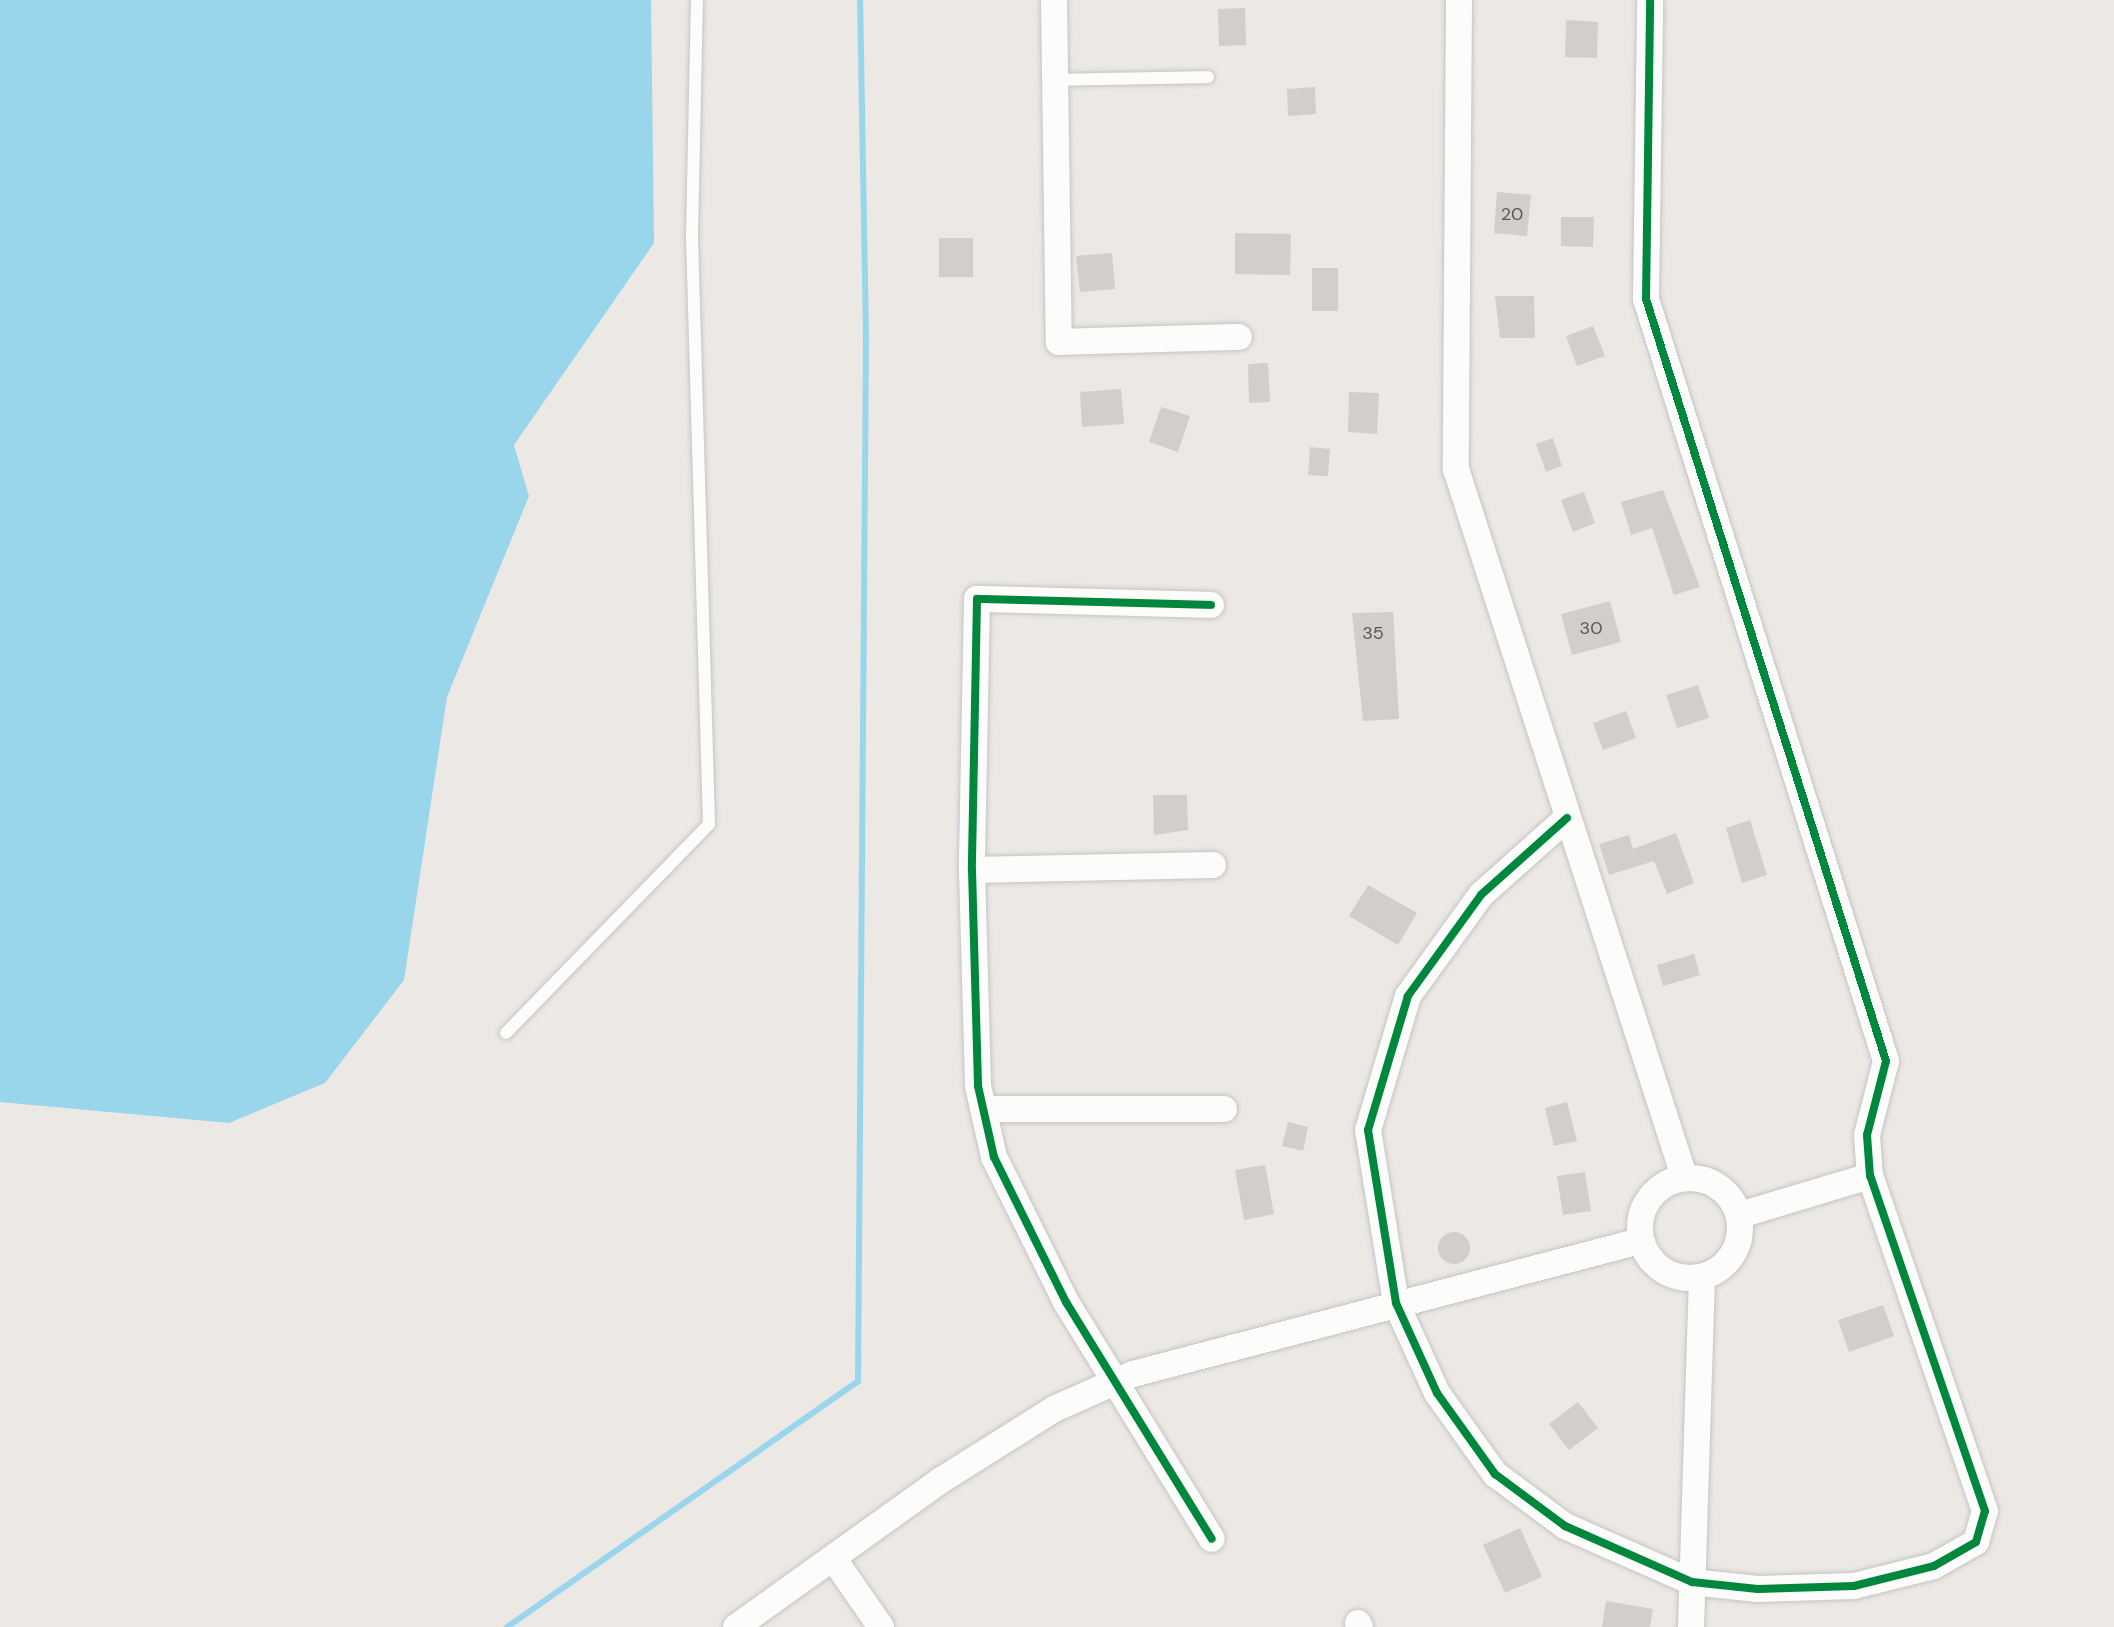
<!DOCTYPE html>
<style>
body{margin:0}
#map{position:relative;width:2114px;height:1627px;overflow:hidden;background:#ece8e4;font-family:"DM Sans",sans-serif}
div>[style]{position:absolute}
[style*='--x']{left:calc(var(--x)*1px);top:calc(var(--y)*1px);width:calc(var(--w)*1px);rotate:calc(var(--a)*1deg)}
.water>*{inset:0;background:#99d6ec}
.stream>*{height:6px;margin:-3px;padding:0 3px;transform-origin:3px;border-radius:3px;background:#99d6ec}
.building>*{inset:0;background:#d1cecb}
.round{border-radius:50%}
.roads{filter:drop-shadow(0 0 2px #c5c4c5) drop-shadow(0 0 2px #c5c4c5)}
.service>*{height:12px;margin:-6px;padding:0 6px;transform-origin:6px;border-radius:6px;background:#fcfcfb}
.minor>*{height:26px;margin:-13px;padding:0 13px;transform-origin:13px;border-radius:13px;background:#fcfcfb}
.minor>.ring{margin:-13px;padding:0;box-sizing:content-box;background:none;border:26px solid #fcfcfb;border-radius:50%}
.cycleway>*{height:8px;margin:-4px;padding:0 4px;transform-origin:4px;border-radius:4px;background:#00873e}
span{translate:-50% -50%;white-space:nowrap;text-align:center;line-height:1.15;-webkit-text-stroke:8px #fff;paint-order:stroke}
.number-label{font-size:18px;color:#585857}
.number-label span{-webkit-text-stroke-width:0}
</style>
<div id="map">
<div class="water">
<i style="clip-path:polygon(0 0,651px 0,654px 243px,514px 445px,529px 496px,447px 697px,404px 980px,325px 1083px,229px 1123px,0 1102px)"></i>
</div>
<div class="stream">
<i style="--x:507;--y:1627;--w:429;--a:-35"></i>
<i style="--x:858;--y:1381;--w:1043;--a:-89.56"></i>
<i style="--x:866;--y:338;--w:338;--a:-91"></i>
</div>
<div class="building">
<i style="clip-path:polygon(1245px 8px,1246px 45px,1219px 46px,1218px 9px)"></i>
<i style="clip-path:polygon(1566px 20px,1598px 22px,1597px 58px,1565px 57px)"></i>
<i style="clip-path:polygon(1315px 87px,1316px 114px,1288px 116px,1287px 89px)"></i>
<i style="clip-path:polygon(1497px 192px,1531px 195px,1527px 236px,1494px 233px)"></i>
<i style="clip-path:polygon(1561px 217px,1594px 217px,1593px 247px,1561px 246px)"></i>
<i style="clip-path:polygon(1235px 233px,1291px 234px,1290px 275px,1235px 274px)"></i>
<i style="clip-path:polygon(939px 238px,973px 238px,973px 277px,939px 277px)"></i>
<i style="clip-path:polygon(1112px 253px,1115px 289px,1080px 292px,1076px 256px)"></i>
<i style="clip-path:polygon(1312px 268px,1338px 268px,1338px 311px,1312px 311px)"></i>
<i style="clip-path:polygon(1495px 296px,1534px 296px,1535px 338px,1500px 338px)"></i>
<i style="clip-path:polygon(1593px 326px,1605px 356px,1577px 366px,1566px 336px)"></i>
<i style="clip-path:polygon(1268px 363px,1270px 402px,1249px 403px,1248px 364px)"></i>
<i style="clip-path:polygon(1121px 389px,1124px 424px,1082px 427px,1080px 392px)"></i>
<i style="clip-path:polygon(1349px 392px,1379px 393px,1377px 434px,1348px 432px)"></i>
<i style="clip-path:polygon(1161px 407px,1190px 416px,1178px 452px,1149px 442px)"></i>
<i style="clip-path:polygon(1553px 438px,1562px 466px,1546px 472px,1536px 444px)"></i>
<i style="clip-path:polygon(1310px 447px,1330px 449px,1328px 476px,1308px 475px)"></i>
<i style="clip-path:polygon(1663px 490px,1700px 587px,1674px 595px,1652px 528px,1631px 535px,1621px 502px)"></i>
<i style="clip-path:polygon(1584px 492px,1595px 523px,1573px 532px,1561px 500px)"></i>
<i style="clip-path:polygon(1610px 601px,1621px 642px,1572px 655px,1561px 614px)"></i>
<i style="clip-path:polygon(1393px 612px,1399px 719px,1363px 721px,1352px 613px)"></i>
<i style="clip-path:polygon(1698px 685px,1709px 718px,1677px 728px,1666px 695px)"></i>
<i style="clip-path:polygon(1626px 711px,1636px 738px,1603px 750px,1593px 723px)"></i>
<i style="clip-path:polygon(1153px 795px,1187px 795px,1188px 830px,1154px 835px)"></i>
<i style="clip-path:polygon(1750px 820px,1767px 875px,1742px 883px,1726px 828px)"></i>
<i style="clip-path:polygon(1676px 833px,1694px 883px,1667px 894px,1654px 861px,1609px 875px,1599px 844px,1629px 835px,1633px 849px)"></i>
<i style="clip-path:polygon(1368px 885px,1417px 913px,1398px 945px,1349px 916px)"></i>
<i style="clip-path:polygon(1694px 954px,1700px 975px,1663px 986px,1657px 965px)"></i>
<i style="clip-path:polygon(1567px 1102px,1577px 1141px,1554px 1146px,1545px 1108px)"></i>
<i style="clip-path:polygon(1288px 1122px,1308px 1127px,1303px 1151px,1282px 1146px)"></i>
<i style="clip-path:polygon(1265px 1165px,1274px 1214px,1244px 1220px,1235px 1170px)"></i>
<i style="clip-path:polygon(1585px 1172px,1591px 1211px,1563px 1215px,1557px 1176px)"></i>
<i class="round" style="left:1438px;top:1232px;width:32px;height:32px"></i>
<i style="clip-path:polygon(1883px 1305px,1894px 1336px,1849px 1352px,1838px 1320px)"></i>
<i style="clip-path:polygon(1578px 1402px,1598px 1428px,1569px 1450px,1549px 1424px)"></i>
<i style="clip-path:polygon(1520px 1528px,1542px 1577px,1505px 1593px,1483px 1545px)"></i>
<i style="clip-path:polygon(1606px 1601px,1653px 1609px,1650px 1627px,1602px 1627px)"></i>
</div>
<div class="roads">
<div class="service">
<i style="--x:1053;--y:80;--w:155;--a:-1.1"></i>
<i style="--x:506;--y:1033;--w:291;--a:-45.8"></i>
<i style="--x:709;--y:824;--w:588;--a:-91.66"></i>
<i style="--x:692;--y:236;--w:236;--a:-88.8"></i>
</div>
<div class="minor">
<i style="--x:1054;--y:0;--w:342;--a:89.2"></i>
<i style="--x:1059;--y:342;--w:180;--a:-1.6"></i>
<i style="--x:1459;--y:0;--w:469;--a:90.4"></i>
<i style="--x:1456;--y:469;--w:743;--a:72.13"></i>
<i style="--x:1211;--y:605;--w:234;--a:-178.5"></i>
<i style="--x:977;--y:599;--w:271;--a:91.1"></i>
<i style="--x:972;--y:870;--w:216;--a:88.4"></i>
<i style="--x:978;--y:1086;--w:73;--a:77.3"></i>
<i style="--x:994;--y:1157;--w:162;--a:63.6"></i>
<i style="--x:1066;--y:1302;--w:278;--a:58.4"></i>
<i style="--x:1567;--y:818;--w:115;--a:138.2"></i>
<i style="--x:1481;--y:895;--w:125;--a:125.9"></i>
<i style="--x:1408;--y:996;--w:140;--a:106.6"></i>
<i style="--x:1368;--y:1130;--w:175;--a:80.8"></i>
<i style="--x:1396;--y:1303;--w:99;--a:65.5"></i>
<i style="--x:1437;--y:1393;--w:100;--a:54.4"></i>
<i style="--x:1495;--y:1474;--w:87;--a:36.6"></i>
<i style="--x:1565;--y:1526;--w:139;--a:23.8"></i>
<i style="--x:1692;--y:1582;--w:66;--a:6.1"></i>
<i style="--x:1758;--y:1589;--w:96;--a:-1.8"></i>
<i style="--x:1854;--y:1586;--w:82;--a:-14"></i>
<i style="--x:1934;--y:1566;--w:48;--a:-29.7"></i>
<i style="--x:1976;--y:1542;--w:32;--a:-74"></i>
<i style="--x:1985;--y:1511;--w:354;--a:-108.9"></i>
<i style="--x:1870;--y:1176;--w:41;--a:-94.2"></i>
<i style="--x:1867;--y:1135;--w:76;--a:-75.6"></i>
<i style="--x:1886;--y:1061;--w:799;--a:-107.48"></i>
<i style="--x:1646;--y:299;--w:299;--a:-89.2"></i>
<i style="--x:972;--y:870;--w:241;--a:-1.2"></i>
<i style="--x:983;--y:1109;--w:241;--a:0"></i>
<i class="ring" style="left:1640px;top:1178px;width:74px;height:74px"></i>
<i style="--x:1740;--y:1215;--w:136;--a:-16.7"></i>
<i style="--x:833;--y:1558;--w:84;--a:55.2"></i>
<i style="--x:1358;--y:1623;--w:4;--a:63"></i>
<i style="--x:736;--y:1627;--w:254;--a:-35.6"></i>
<i style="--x:943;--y:1479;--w:131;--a:-32.2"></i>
<i style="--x:1054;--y:1409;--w:86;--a:-23.9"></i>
<i style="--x:1133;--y:1374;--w:524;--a:-14.7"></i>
<i style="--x:1691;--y:1627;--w:348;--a:-88.2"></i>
</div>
</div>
<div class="cycleway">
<i style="--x:1211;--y:605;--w:234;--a:-178.5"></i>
<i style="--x:977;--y:599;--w:271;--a:91.1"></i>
<i style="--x:972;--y:870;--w:216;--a:88.4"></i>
<i style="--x:978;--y:1086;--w:73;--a:77.3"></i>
<i style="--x:994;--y:1157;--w:162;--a:63.6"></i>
<i style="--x:1066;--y:1302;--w:278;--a:58.4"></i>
<i style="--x:1567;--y:818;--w:115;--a:138.2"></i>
<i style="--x:1481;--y:895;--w:125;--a:125.9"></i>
<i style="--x:1408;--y:996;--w:140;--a:106.6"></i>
<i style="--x:1368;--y:1130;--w:175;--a:80.8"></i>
<i style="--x:1396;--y:1303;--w:99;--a:65.5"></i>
<i style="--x:1437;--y:1393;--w:100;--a:54.4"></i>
<i style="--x:1495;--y:1474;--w:87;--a:36.6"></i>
<i style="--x:1565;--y:1526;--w:139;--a:23.8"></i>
<i style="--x:1692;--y:1582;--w:66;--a:6.1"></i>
<i style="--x:1758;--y:1589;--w:96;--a:-1.8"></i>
<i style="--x:1854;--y:1586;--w:82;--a:-14"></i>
<i style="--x:1934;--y:1566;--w:48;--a:-29.7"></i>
<i style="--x:1976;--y:1542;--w:32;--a:-74"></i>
<i style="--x:1985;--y:1511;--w:354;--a:-108.9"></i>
<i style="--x:1870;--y:1176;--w:41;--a:-94.2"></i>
<i style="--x:1867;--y:1135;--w:76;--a:-75.6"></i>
<i style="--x:1886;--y:1061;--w:799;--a:-107.48"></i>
<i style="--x:1646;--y:299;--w:299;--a:-89.2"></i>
</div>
<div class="number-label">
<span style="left:1512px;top:214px">20</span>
<span style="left:1591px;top:628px">30</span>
<span style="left:1373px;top:633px">35</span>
</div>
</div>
